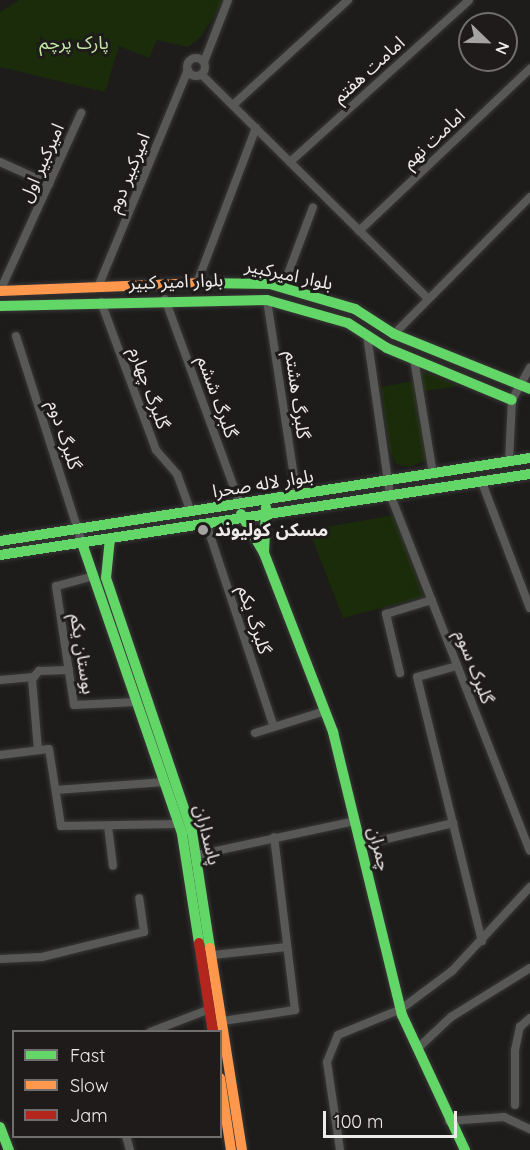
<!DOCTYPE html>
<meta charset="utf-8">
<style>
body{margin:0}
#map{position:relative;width:530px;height:1150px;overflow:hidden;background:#1d1c1b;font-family:Quicksand,"Noto Sans Arabic",sans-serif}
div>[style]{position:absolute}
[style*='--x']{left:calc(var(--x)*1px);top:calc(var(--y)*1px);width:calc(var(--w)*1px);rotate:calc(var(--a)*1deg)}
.green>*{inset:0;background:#1a2c09}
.roads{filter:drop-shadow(0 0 2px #393737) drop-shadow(0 0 2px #393737)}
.street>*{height:8px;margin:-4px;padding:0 4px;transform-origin:4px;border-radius:4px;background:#585857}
.street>.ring{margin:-4px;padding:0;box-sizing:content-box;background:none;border:8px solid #585857;border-radius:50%}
.fast>*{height:10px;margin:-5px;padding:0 5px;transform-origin:5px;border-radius:5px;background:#63d668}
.slow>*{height:10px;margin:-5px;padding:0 5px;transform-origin:5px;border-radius:5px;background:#ff974d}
.jam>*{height:10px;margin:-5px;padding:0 5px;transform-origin:5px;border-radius:5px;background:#b3261e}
.dots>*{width:16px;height:16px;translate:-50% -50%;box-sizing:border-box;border:3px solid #1e1b1a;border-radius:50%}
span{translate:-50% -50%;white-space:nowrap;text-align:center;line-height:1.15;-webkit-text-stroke:6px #1e1b1a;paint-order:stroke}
.park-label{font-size:18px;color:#c2e9a4}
.street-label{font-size:18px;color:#eeebeb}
.poi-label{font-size:18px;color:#eeebeb;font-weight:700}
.left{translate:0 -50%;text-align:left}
.legend{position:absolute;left:12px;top:1030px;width:210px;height:108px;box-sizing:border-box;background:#1e1b1a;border:2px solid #716e6e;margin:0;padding:8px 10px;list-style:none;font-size:18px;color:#eeebeb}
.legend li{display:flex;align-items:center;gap:12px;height:30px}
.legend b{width:30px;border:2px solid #716e6e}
.north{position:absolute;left:458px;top:12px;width:60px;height:60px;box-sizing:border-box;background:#1e1b1a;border:2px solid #716e6e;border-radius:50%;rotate:113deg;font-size:16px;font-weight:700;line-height:24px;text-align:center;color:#eeebeb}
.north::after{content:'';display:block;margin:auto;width:21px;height:27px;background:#a5a3a2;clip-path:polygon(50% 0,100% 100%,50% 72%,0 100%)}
.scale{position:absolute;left:323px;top:1111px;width:134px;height:27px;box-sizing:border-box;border:3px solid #eeebeb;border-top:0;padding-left:8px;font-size:18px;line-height:21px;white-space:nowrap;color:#eeebeb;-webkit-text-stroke:4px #1e1b1a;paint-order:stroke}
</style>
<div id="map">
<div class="green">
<i style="clip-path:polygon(19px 0,224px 0,201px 37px,188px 47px,157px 40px,149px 58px,119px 46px,105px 92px,0 67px,0 12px)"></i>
<i style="clip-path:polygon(419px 370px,460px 386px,424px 391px)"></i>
<i style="clip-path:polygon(413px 381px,426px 451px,425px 461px,409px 467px,396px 464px,389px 448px,381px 387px)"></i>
<i style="clip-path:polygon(395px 515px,423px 597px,343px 618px,309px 530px)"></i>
</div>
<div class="roads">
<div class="street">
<i class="ring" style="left:187px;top:58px;width:10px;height:10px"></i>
<i style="--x:204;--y:62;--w:66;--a:-68.8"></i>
<i style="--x:202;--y:75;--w:318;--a:44.7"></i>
<i style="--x:233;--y:105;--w:156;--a:-42.4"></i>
<i style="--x:0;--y:162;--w:54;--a:24.2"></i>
<i style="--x:290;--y:162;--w:241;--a:-42.1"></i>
<i style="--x:359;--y:231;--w:236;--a:-43.5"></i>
<i style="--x:197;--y:283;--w:166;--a:-69.2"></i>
<i style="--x:98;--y:287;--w:235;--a:-67.5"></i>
<i style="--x:283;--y:287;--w:85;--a:-69.4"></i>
<i style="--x:0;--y:291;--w:196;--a:-65.5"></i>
<i style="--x:165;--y:299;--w:218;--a:69.9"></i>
<i style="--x:267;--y:300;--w:197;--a:81.3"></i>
<i style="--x:101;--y:302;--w:158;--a:69.6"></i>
<i style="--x:156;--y:450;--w:32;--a:49"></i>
<i style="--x:177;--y:474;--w:40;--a:69.8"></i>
<i style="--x:394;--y:334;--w:193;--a:-45.2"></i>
<i style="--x:367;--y:335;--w:161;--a:81.8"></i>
<i style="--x:390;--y:494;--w:383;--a:68.6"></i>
<i style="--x:16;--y:336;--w:217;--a:72.3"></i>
<i style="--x:414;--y:359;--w:117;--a:80.6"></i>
<i style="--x:509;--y:461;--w:61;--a:-87.2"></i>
<i style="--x:512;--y:400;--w:37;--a:-61"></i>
<i style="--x:481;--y:480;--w:137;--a:69.1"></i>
<i style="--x:206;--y:523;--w:215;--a:71.6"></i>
<i style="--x:94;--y:576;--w:39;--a:165"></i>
<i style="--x:56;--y:586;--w:120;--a:81.4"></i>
<i style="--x:74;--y:705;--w:63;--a:-2.7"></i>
<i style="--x:457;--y:666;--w:41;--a:164.6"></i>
<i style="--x:417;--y:677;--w:272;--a:76.2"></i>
<i style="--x:400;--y:673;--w:61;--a:-103.3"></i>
<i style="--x:386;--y:614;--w:48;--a:-16.9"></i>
<i style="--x:0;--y:680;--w:34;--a:-5"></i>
<i style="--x:255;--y:733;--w:73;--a:-17.4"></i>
<i style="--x:38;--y:750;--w:71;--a:-94.8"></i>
<i style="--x:32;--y:679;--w:11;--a:-49"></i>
<i style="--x:39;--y:671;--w:30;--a:-2"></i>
<i style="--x:0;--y:755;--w:49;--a:-7"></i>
<i style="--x:49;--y:749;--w:78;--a:81.1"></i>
<i style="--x:61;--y:826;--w:117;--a:-1"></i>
<i style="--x:56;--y:790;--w:109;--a:-4.2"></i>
<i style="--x:108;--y:826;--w:40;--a:82.9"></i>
<i style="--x:361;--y:845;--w:95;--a:-13.4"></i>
<i style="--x:197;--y:855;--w:162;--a:-12.1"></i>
<i style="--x:213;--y:955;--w:74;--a:-6.2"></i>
<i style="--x:0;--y:959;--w:42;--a:-2.7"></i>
<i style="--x:42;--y:957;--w:105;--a:-13.8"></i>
<i style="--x:144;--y:932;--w:34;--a:-98"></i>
<i style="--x:223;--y:1021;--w:73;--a:-8.7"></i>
<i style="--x:295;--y:1010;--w:174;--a:-96.9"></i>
<i style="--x:150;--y:1032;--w:64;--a:-21"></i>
<i style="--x:417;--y:1049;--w:47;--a:-43.3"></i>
<i style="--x:451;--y:1017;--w:93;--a:-31.8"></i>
<i style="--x:515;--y:1105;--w:55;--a:-90"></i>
<i style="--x:515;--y:1050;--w:24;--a:-78"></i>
<i style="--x:520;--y:1027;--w:13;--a:-42"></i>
<i style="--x:449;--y:1121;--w:55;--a:-4.2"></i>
<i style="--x:504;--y:1117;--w:29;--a:25"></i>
<i style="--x:126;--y:1136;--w:15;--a:74"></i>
<i style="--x:340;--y:1150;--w:89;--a:-98.4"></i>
<i style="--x:327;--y:1062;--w:29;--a:-68"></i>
<i style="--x:338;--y:1035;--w:68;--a:-22.4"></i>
<i style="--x:401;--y:1009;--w:64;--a:-36.7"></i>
<i style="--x:452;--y:971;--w:115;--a:-47.1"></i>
</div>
<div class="fast">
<i style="--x:202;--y:283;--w:68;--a:0.8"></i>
<i style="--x:270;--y:284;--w:89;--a:16.4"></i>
<i style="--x:355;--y:309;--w:46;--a:32.7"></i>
<i style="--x:394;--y:334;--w:147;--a:22"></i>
<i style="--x:0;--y:306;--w:267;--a:-1.3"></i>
<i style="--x:267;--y:300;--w:84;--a:15.9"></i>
<i style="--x:348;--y:323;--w:46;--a:32.7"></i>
<i style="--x:387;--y:348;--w:135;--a:22.6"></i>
<i style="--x:241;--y:514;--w:45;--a:59.5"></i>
<i style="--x:264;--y:553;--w:46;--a:-87.5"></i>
<i style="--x:110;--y:538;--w:40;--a:95.7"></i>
<i style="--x:106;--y:578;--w:268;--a:71.3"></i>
<i style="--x:192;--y:832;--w:117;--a:81.2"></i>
<i style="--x:0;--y:541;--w:536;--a:-8.9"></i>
<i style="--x:82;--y:543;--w:308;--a:71"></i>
<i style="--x:182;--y:834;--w:110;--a:81.1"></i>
<i style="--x:264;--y:553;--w:192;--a:68.9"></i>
<i style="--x:333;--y:732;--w:291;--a:76.3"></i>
<i style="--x:402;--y:1015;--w:149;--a:65"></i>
<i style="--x:0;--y:555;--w:536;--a:-8.69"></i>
<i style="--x:0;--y:1127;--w:25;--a:69"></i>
</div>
<div class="slow">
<i style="--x:0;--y:291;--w:202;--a:-2.3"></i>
<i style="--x:210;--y:948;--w:205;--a:81"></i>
<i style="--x:220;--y:1078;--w:73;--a:81.3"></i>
</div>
<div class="jam">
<i style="--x:199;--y:943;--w:90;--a:81.1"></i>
</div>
</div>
<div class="dots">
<i style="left:203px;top:530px;background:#a5a3a2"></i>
</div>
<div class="park-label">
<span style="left:74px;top:43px">پارک پرچم</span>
</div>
<div class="street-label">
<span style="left:369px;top:70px;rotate:-42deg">امامت هفتم</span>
<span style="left:434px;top:139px;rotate:-43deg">امامت نهم</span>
<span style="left:42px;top:163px;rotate:-66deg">امیرکبیر اول</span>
<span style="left:129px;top:173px;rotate:-68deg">امیرکبیر دوم</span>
<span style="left:289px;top:275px;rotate:12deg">بلوار امیرکبیر</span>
<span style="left:176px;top:282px;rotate:-2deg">بلوار امیر کبیر</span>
<span style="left:149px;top:388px;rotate:70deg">گلبرگ چهارم</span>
<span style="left:297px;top:395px;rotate:82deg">گلبرگ هشتم</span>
<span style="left:217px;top:397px;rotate:70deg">گلبرگ ششم</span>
<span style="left:64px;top:435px;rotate:72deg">گلبرگ دوم</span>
<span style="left:263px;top:484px;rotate:-9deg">بلوار لاله صحرا</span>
<span style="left:254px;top:620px;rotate:72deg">گلبرگ یکم</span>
<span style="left:82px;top:654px;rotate:81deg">بوستان یکم</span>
<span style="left:474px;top:667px;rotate:69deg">گلبرک سوم</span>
<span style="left:207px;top:835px;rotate:76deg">پاسداران</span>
<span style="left:379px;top:849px;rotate:76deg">چمران</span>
</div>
<div class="poi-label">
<span class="left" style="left:215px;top:530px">مسکن کولیوند</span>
</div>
<ul class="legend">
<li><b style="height:8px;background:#63d668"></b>Fast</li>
<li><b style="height:8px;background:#ff974d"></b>Slow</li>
<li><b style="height:8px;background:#b3261e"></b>Jam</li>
</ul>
<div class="north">N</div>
<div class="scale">100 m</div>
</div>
